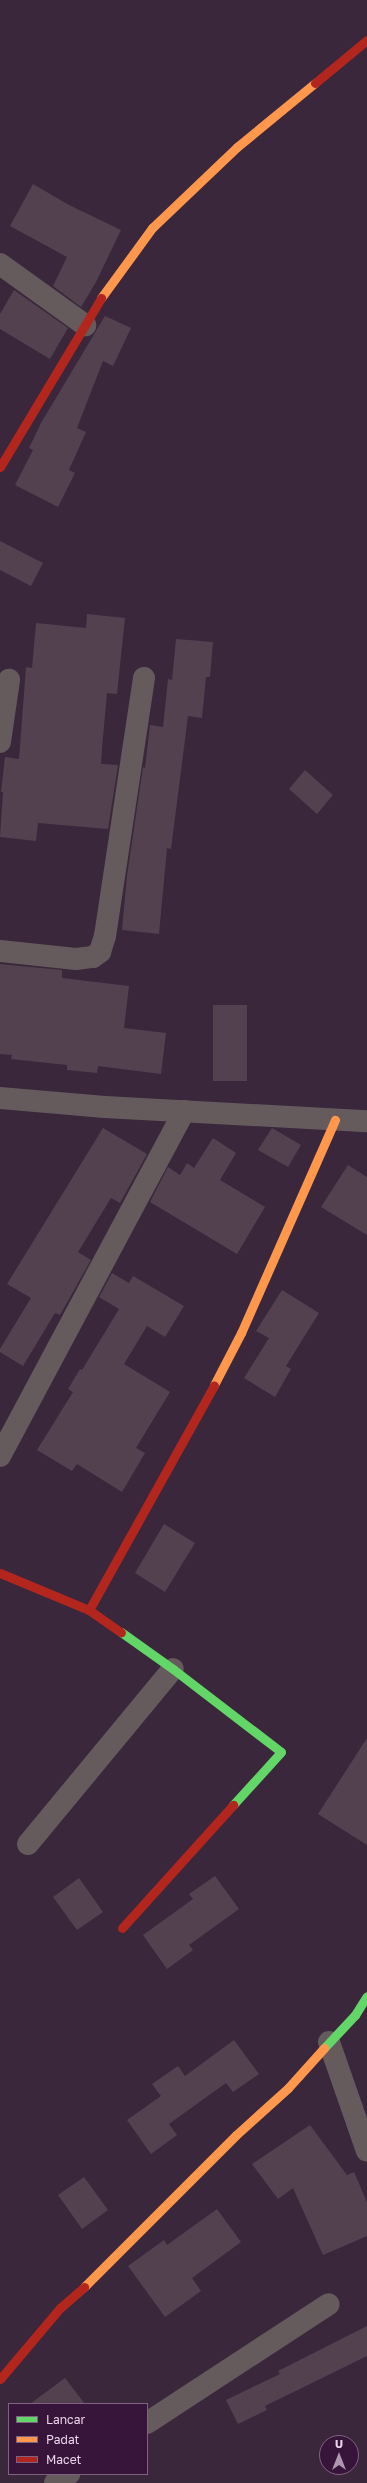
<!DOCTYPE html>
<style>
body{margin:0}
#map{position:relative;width:367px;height:2483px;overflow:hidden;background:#3a273c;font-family:"Golos Text",sans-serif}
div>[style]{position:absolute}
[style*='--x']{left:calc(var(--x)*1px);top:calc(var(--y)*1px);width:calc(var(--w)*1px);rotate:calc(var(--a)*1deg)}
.building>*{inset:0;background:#534150}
.street>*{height:22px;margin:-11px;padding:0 11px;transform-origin:11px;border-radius:11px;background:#655a5c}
.fast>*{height:9px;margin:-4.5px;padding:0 4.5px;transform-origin:4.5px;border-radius:4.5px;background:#63d668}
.slow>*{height:9px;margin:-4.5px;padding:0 4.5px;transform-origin:4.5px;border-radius:4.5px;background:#ff974d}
.jam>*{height:9px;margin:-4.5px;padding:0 4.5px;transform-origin:4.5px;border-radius:4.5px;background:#b3261e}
span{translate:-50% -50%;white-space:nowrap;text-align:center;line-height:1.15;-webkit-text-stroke:3px #37143a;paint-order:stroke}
.legend{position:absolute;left:8px;top:2403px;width:140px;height:72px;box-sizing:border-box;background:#37143a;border:1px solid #7f6181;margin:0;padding:5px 7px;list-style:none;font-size:12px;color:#ebd4ec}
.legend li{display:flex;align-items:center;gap:8px;height:20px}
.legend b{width:20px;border:1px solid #7f6181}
.north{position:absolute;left:319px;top:2435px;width:40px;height:40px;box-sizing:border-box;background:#37143a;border:1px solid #7f6181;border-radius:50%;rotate:0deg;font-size:11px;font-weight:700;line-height:16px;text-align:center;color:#ebd4ec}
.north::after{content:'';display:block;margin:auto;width:14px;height:18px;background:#ad97ae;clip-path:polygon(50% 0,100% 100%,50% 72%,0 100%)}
</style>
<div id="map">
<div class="building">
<i style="clip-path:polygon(33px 184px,69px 205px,121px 230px,96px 282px,81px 307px,53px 286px,67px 257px,10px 226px)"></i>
<i style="clip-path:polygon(14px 290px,68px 328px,50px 359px,0 329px,0 314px)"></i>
<i style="clip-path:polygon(105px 316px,131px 328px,113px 366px,103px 361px,77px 428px,86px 432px,69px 470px,75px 473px,58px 507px,15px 485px,33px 450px,29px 448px,41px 423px)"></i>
<i style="clip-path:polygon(0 541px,43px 563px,31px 586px,0 570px)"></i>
<i style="clip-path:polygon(87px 614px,125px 618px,117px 694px,107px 693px,102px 748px,101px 764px,118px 765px,108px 829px,38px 823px,36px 841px,0 837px,3px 792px,1px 792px,5px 757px,19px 759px,26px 667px,32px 668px,36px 623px,86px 628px)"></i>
<i style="clip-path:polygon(176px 639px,213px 642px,210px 677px,206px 677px,202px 718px,188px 716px,171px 849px,167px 848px,159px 934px,122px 930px,127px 876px,143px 767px,145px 768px,150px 725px,163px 727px,168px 679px,172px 680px)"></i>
<i style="clip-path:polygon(305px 770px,333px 795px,317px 814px,289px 789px)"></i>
<i style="clip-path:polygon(0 964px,62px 970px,62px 978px,129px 986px,124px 1028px,166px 1033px,161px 1074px,98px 1066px,97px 1073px,67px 1070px,67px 1065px,11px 1059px,12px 1055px,0 1054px)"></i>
<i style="clip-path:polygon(213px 1005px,247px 1005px,247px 1081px,213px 1081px)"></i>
<i style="clip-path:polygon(103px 1128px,147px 1154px,120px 1203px,111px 1198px,78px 1252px,91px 1260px,60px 1315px,55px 1313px,23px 1366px,0 1352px,0 1349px,31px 1298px,7px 1284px)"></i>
<i style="clip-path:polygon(272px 1128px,301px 1145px,288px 1167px,258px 1150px)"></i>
<i style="clip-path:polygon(213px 1138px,236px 1153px,220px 1180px,265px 1207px,237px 1254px,150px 1202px,168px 1167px,180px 1175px,187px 1163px,194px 1168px)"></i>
<i style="clip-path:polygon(348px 1165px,367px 1177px,367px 1235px,321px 1207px)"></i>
<i style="clip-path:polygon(112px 1273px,129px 1283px,133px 1276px,184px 1306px,165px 1337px,147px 1326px,124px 1364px,170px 1392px,136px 1448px,145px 1453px,122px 1492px,77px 1464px,72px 1471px,37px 1450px,73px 1392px,68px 1389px,80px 1369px,82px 1370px,119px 1309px,99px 1297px)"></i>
<i style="clip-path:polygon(282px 1290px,319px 1313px,286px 1366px,291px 1369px,275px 1397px,244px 1378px,269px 1338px,256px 1331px)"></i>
<i style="clip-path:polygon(164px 1524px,195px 1543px,165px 1592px,135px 1573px)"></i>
<i style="clip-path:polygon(367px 1738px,367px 1845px,318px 1814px)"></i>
<i style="clip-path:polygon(215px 1876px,239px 1909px,189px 1945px,193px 1950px,167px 1969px,143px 1935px,193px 1899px,189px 1894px)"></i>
<i style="clip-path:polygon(79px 1878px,103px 1912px,77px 1930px,53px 1897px)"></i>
<i style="clip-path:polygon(234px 2040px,259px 2074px,233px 2092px,226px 2083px,169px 2124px,177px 2135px,151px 2154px,127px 2120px,161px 2096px,152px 2084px,178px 2066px,185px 2076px)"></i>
<i style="clip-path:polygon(310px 2125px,347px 2175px,354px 2172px,367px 2202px,367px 2236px,323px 2255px,293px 2188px,278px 2199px,252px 2164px)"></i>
<i style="clip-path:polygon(84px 2177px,108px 2210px,82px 2229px,58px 2195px)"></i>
<i style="clip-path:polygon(217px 2209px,241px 2242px,192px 2278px,201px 2291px,165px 2317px,128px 2266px,164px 2240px,167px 2245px)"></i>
<i style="clip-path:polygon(367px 2326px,367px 2356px,265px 2406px,267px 2410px,238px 2424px,226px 2400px,280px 2374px,278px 2371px)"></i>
<i style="clip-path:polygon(65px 2378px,85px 2404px,30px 2404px)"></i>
</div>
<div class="street">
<i style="--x:0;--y:264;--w:105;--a:35.7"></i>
<i style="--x:0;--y:742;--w:63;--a:-81.7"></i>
<i style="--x:0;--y:951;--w:76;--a:6"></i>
<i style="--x:76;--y:959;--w:17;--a:-7"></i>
<i style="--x:93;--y:957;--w:9;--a:-36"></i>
<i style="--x:100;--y:952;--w:17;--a:-73"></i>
<i style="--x:105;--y:936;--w:261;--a:-81.4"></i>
<i style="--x:0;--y:1098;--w:105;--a:4.9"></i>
<i style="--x:105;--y:1107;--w:262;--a:3.1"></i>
<i style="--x:0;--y:1456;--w:391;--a:-61.9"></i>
<i style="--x:28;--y:1844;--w:227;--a:-50.4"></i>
<i style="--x:329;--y:2042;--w:115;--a:70.8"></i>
<i style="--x:147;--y:2423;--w:217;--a:-33.2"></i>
<i style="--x:55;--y:2483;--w:17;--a:-33"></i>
</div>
<div class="fast">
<i style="--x:121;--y:1632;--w:64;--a:35.4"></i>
<i style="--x:173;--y:1669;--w:136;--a:37.5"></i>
<i style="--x:281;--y:1752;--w:72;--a:132.2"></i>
<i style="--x:324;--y:2048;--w:45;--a:-46.8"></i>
<i style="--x:355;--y:2015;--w:22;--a:-58"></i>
</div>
<div class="slow">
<i style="--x:101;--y:298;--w:87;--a:-53.9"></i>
<i style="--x:152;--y:228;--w:117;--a:-43.6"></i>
<i style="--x:237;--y:147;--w:101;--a:-39.4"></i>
<i style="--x:214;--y:1385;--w:59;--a:-62.6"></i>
<i style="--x:241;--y:1333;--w:233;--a:-66.2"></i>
<i style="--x:84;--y:2287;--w:215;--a:-45"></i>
<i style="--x:236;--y:2135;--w:70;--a:-42.1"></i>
<i style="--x:288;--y:2088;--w:54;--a:-48"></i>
</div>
<div class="jam">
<i style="--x:315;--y:83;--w:67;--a:-39.6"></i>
<i style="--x:0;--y:467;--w:197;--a:-59.1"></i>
<i style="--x:0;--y:1573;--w:96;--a:22.6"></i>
<i style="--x:89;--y:1610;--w:39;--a:35"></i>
<i style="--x:89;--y:1610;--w:257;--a:-60.9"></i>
<i style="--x:122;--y:1928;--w:166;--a:-47.9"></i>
<i style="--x:0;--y:2379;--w:93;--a:-49.8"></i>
<i style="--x:60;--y:2308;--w:32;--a:-41"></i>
</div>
<ul class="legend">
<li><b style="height:5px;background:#63d668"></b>Lancar</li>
<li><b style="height:5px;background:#ff974d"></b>Padat</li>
<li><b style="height:5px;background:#b3261e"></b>Macet</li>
</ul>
<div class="north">U</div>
</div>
